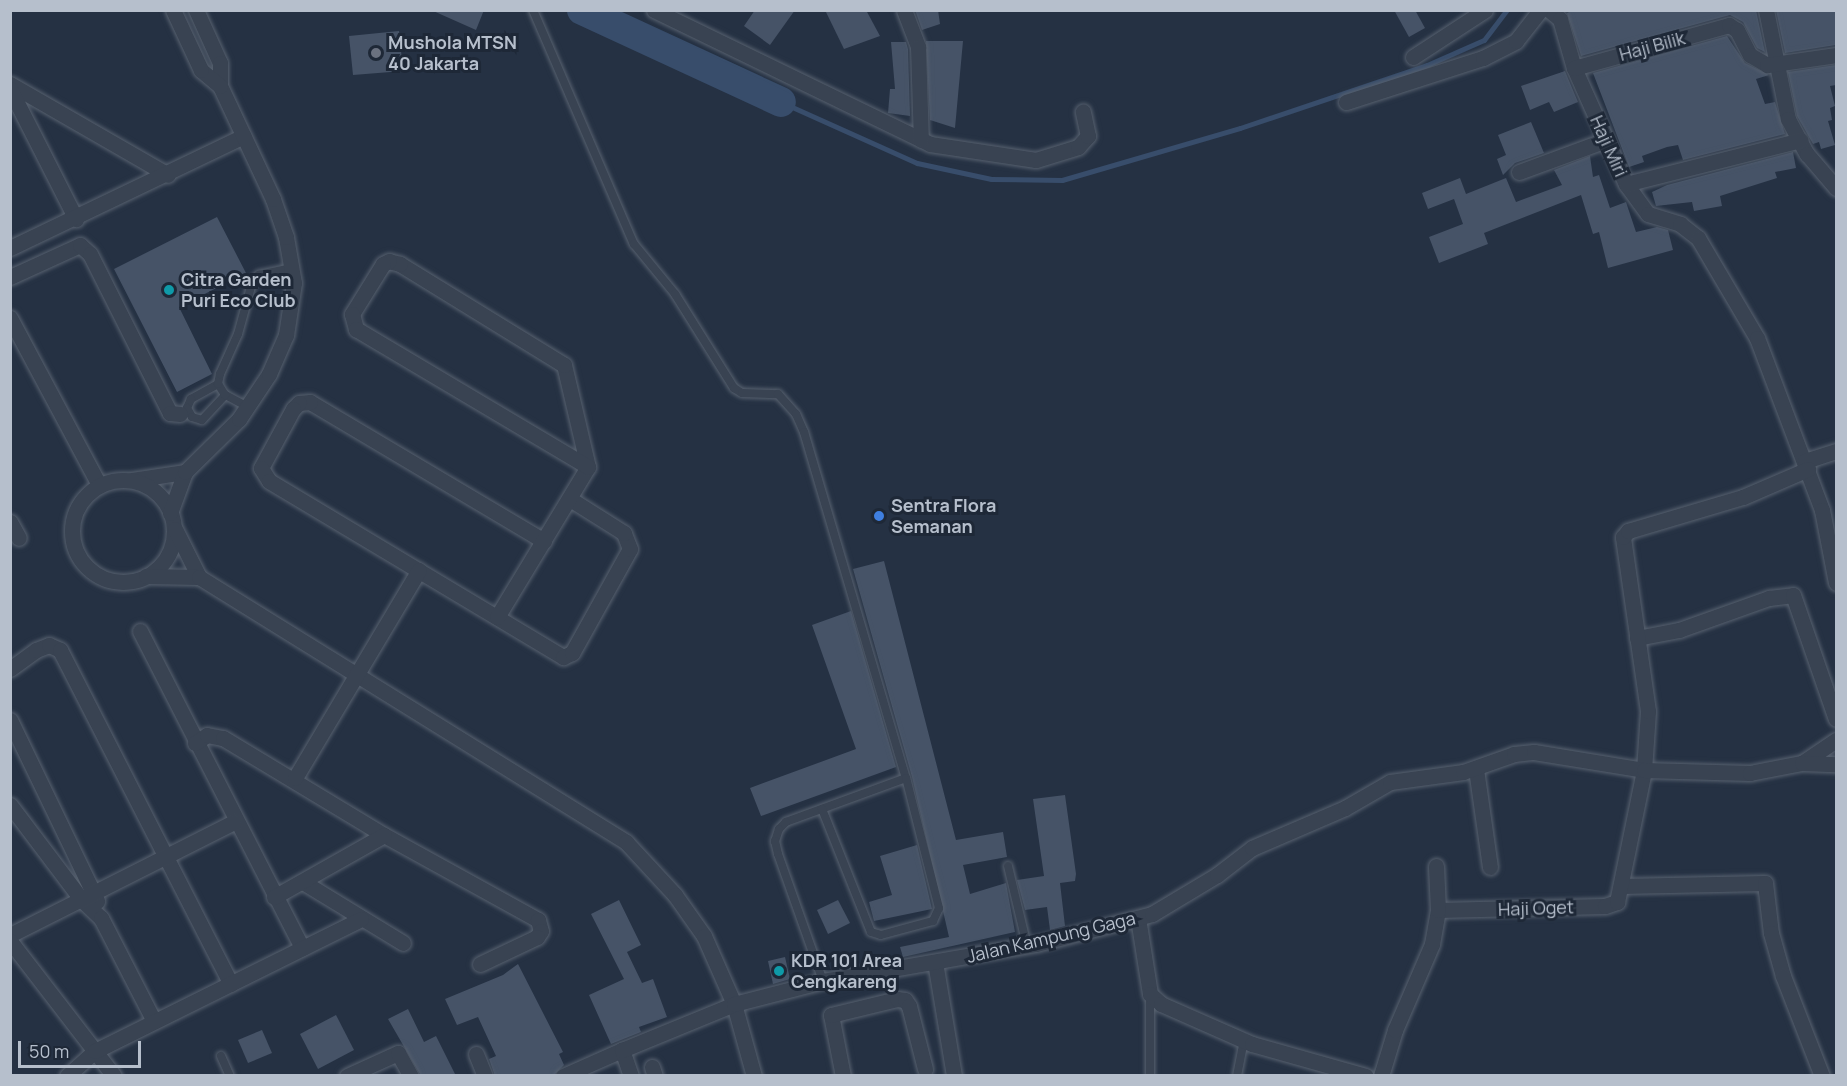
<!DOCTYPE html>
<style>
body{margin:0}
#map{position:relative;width:1847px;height:1086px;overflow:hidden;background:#253143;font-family:Manrope,sans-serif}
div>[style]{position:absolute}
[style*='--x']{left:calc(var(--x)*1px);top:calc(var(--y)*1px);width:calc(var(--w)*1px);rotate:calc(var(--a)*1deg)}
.stream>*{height:5px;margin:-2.5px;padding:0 2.5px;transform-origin:2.5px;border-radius:2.5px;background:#384d6b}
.river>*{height:30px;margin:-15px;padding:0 15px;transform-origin:15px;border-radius:15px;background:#384d6b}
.building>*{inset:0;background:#465367}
.roads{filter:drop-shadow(0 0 2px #57616f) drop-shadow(0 0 2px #57616f)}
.service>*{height:8px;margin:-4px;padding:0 4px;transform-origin:4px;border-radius:4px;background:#394352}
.minor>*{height:15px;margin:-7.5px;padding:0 7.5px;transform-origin:7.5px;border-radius:7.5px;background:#394352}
.minor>.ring{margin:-7.5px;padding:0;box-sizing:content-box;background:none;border:15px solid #394352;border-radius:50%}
.dots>*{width:16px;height:16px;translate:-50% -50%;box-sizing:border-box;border:3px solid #1e2837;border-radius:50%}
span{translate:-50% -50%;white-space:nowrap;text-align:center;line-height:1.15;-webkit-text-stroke:6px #1e2837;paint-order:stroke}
.poi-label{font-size:18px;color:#b6bfcc;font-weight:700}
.left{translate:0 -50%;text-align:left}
.street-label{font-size:18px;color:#b6bfcc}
.frame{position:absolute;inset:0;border:12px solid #b6bfcc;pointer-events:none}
.scale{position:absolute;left:18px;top:1041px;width:123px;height:27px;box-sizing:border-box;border:3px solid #b6bfcc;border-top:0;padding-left:8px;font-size:18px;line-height:21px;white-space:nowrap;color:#b6bfcc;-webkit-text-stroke:4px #1e2837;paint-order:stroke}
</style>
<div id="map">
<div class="stream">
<i style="--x:781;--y:102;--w:149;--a:24.2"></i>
<i style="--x:917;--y:163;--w:76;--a:12.2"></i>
<i style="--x:991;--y:179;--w:71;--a:0.8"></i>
<i style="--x:1062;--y:180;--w:185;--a:-16.3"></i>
<i style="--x:1240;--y:128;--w:197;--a:-18.6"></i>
<i style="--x:1427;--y:65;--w:62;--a:-23.7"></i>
<i style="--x:1484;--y:40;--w:38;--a:-53"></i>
</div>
<div class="river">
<i style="--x:582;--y:10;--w:219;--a:24.8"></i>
</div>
<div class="building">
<i style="clip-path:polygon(431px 10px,484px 10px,476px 30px)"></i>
<i style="clip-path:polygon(755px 10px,795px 10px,770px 45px,744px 26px)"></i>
<i style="clip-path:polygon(825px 10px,866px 10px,880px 36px,844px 49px)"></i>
<i style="clip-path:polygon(915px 10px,938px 10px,940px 24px,922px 30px)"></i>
<i style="clip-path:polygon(1394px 10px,1415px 10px,1425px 28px,1409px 37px)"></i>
<i style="clip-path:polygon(1573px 10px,1756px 10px,1765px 52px,1757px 48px,1743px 22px,1730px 15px,1581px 56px,1567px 13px)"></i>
<i style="clip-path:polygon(1776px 10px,1836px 10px,1836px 45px,1785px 53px)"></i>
<i style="clip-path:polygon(399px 31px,403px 71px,353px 75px,349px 36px)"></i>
<i style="clip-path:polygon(1727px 36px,1745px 63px,1769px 75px,1756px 79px,1765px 104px,1775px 102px,1785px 134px,1683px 160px,1678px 145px,1667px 147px,1642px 156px,1644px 162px,1629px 167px,1593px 73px)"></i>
<i style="clip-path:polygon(926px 41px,963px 41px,955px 128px,930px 120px)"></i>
<i style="clip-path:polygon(891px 42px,906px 42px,908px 49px,910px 116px,888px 113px,890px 89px,895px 89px)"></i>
<i style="clip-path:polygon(1836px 65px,1836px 85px,1830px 86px,1835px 106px,1830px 108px,1832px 120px,1828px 121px,1835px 145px,1821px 149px,1819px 142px,1813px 144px,1797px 116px,1788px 72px)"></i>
<i style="clip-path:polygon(1565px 71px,1578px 102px,1554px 112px,1549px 102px,1530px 110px,1521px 86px)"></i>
<i style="clip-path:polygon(1531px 122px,1544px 153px,1515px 163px,1503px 175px,1497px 159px,1506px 155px,1498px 135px)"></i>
<i style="clip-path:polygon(1793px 152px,1796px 168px,1775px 172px,1777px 178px,1720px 196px,1722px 206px,1694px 211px,1692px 202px,1656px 206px,1652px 192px,1667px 185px)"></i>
<i style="clip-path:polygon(1590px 156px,1593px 177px,1599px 175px,1610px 208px,1626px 202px,1636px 232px,1657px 227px,1668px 230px,1673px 250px,1608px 268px,1599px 232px,1593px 234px,1581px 195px,1484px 233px,1488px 244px,1439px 263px,1429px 237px,1463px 224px,1454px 199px,1428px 209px,1422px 193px,1460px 178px,1466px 194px,1506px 178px,1516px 202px,1562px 185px,1554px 170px)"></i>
<i style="clip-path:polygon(217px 217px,246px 273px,179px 307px,212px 374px,177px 392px,114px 269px)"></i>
<i style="clip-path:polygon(884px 561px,956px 840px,1003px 832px,1007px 857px,963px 865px,970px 894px,1006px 883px,1015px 932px,903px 957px,900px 947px,949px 937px,912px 777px,853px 569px)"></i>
<i style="clip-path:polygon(851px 611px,896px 767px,761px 816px,750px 788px,856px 749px,812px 625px)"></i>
<i style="clip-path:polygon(1065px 795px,1076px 874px,1075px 881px,1060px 883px,1065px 926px,1050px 930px,1047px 907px,1025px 910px,1017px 880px,1044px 876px,1033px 799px)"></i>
<i style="clip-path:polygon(917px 845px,932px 909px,874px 921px,869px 902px,892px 895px,880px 856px)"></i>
<i style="clip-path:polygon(619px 900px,641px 945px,627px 952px,642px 983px,653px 979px,667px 1017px,639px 1027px,641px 1032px,611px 1044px,589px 995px,624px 979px,591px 914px)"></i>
<i style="clip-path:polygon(838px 900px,850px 923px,828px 934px,817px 910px)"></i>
<i style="clip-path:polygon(785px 957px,790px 979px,773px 984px,768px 961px)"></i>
<i style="clip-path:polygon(518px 964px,563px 1052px,559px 1054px,564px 1065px,553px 1076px,495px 1076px,489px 1059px,496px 1056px,478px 1017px,457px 1025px,445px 999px,503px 975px)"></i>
<i style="clip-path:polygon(408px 1009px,424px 1042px,436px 1036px,456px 1076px,421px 1076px,388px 1019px)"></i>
<i style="clip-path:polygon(336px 1015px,354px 1050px,318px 1069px,300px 1034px)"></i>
<i style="clip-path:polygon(262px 1030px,272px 1053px,248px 1063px,238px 1040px)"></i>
</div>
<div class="roads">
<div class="service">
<i style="--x:533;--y:10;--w:255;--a:66.7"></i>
<i style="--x:634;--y:244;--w:65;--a:50.6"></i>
<i style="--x:675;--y:294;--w:111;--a:57.9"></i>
<i style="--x:734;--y:388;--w:9;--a:32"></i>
<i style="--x:742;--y:393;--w:36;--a:2"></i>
<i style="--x:778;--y:394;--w:27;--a:48"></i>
<i style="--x:796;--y:414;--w:20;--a:66"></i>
<i style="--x:804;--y:432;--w:361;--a:73.6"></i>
<i style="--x:906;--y:778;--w:128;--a:159.9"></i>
<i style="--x:786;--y:822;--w:10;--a:135"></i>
<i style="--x:779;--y:829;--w:13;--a:108"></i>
<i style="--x:775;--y:841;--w:13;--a:77"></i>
<i style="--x:778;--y:854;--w:135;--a:70.5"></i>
<i style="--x:218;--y:384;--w:31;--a:151"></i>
<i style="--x:191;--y:399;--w:10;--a:114"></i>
<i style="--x:187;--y:408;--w:10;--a:61"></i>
<i style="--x:192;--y:417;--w:10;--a:17"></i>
<i style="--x:202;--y:420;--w:34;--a:-47"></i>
<i style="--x:248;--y:407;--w:26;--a:-152"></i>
<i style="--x:225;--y:395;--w:13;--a:-122"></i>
<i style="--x:218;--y:384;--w:10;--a:-79"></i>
<i style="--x:220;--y:374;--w:44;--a:-65.8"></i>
<i style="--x:238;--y:334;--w:53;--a:-74.6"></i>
<i style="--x:252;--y:283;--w:11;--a:-49"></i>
<i style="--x:259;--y:275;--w:34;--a:-12"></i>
<i style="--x:822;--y:809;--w:132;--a:68.3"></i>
<i style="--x:871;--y:932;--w:10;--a:17"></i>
<i style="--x:881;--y:935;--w:54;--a:-15.1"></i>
<i style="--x:933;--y:921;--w:14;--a:-65"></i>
<i style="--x:939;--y:908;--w:134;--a:-104.2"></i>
<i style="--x:1008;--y:866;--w:82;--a:76.6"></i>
<i style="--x:221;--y:1056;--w:22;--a:66"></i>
<i style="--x:1150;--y:1076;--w:82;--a:-90"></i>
<i style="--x:1237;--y:1076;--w:36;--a:-79"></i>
</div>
<div class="minor">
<i style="--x:196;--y:10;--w:58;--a:65.6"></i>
<i style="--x:220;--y:63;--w:23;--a:90"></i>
<i style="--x:654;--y:10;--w:307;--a:25.9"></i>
<i style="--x:930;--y:144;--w:107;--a:8.6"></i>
<i style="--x:1036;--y:160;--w:44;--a:-17.2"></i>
<i style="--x:1078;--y:147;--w:15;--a:-48"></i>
<i style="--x:1088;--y:136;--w:25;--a:-102"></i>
<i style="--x:904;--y:10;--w:40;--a:69"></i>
<i style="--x:918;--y:47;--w:93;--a:88.2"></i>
<i style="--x:1549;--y:10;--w:14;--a:39"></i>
<i style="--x:1560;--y:19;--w:51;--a:74.1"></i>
<i style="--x:1574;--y:68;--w:127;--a:65.9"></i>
<i style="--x:1626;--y:184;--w:37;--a:54"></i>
<i style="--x:1648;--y:214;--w:34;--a:17"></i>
<i style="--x:1680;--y:224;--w:23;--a:38"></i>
<i style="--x:1698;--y:238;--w:116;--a:59.5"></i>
<i style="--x:1757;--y:338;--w:184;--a:69.3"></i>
<i style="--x:1822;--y:510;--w:74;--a:79.1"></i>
<i style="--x:1766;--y:10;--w:111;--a:78.6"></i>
<i style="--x:1788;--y:119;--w:40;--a:62"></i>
<i style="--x:1807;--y:154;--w:45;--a:49.5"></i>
<i style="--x:1413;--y:57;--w:86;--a:-33.1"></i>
<i style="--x:1574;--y:68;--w:161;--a:-15.5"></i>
<i style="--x:1729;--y:25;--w:9;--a:32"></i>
<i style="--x:1737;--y:30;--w:28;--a:63"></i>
<i style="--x:1750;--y:55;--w:20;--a:30"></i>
<i style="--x:1767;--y:65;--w:70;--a:-8.2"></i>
<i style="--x:10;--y:84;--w:182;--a:29.9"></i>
<i style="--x:10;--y:89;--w:146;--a:63.1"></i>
<i style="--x:1346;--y:102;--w:144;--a:-17.8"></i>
<i style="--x:1483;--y:58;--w:37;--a:-27"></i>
<i style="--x:1516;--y:41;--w:39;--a:-52"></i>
<i style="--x:1519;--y:172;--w:93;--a:-20.2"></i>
<i style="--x:1626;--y:184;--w:180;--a:-14.1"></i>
<i style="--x:10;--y:248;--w:259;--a:-25.6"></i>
<i style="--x:10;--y:277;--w:77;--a:-24.6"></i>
<i style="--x:80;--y:245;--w:13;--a:42"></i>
<i style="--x:90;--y:254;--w:178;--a:63.3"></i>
<i style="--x:170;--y:413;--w:10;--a:6"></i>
<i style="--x:10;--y:318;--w:189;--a:61.9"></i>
<i style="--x:1805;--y:461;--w:33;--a:-18"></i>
<i style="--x:132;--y:480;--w:54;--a:-8.6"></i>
<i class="ring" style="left:72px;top:480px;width:87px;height:87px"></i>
<i style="--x:170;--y:513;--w:44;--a:-69.9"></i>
<i style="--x:185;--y:472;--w:76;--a:-44.5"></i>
<i style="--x:239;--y:419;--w:54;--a:-56.3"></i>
<i style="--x:269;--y:374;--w:43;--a:-66.4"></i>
<i style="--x:286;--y:335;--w:53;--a:-81.3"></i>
<i style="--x:294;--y:283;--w:47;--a:-99.9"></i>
<i style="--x:286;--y:237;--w:40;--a:-108.9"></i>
<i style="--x:273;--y:199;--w:125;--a:-115.1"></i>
<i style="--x:220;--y:86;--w:25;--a:-140"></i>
<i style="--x:201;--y:70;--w:66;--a:-115"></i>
<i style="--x:10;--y:522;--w:18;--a:61"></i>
<i style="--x:175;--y:529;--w:54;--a:63.4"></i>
<i style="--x:544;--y:541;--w:272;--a:-149.3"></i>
<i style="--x:310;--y:402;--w:11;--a:175"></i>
<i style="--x:299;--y:403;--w:8;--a:135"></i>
<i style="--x:293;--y:409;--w:67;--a:118.5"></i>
<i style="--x:261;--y:468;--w:15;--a:58"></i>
<i style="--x:269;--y:481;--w:343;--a:30.9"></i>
<i style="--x:563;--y:657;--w:10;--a:-24"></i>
<i style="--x:572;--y:653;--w:119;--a:-60.9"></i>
<i style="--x:630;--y:549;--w:17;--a:-111"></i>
<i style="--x:624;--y:533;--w:64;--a:-147.8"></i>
<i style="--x:146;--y:576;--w:53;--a:1.1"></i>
<i style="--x:199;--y:577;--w:503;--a:31.82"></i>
<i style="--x:626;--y:842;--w:72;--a:47.2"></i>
<i style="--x:675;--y:895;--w:50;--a:54.7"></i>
<i style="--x:704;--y:936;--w:74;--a:66.2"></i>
<i style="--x:734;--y:1004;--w:75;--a:74.5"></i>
<i style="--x:497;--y:617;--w:175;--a:-58.8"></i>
<i style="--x:588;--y:467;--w:105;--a:-103.2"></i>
<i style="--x:564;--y:365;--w:193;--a:-148.4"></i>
<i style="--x:400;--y:264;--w:11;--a:-165"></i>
<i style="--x:389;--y:261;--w:7;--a:153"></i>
<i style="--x:383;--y:264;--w:59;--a:121.8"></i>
<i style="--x:352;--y:314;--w:16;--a:75"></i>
<i style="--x:356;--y:329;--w:270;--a:30.7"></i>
<i style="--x:140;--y:631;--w:356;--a:62.9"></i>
<i style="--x:1637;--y:638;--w:43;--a:-10.8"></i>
<i style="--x:1679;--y:630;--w:96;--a:-19.6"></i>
<i style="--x:1769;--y:598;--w:24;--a:-7"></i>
<i style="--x:1793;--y:595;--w:131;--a:70.9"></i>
<i style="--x:10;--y:669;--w:32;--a:-36"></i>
<i style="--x:36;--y:650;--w:14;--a:-21"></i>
<i style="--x:49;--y:645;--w:12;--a:24"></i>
<i style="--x:60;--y:650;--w:375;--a:62.9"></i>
<i style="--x:10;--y:720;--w:201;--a:64.3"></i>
<i style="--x:195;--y:743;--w:14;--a:-34"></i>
<i style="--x:207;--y:735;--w:16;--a:11"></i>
<i style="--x:223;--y:738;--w:188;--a:31.1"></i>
<i style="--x:384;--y:835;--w:176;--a:28.9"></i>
<i style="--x:538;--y:920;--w:11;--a:75"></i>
<i style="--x:541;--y:931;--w:7;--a:124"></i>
<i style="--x:537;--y:937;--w:63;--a:154.7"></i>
<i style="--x:1802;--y:763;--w:41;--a:-34.1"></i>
<i style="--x:1476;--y:769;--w:99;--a:81.9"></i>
<i style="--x:295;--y:778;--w:242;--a:-59.2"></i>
<i style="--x:10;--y:805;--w:118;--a:52.9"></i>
<i style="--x:81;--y:899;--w:28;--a:44"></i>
<i style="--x:101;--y:918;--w:116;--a:62.8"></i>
<i style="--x:303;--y:882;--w:117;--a:31.4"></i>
<i style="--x:1621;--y:886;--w:144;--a:-1.2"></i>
<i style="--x:1765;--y:883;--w:50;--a:83.2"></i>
<i style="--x:1771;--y:933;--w:45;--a:74.4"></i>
<i style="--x:1783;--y:976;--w:107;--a:68.7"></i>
<i style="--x:274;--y:897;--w:126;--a:-29.4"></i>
<i style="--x:1438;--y:910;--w:167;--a:-1.4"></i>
<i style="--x:1605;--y:906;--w:13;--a:-18"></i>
<i style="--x:1617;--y:902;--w:135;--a:-78.4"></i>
<i style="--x:1644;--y:770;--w:59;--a:-86.1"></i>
<i style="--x:1648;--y:711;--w:176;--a:-98.2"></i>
<i style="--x:1623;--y:537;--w:8;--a:-50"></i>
<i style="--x:1628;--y:531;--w:120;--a:-16.5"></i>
<i style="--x:1743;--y:497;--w:71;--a:-23.3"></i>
<i style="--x:1138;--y:918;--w:77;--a:81"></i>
<i style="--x:1150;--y:994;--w:15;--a:42"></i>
<i style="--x:1161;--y:1004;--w:99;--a:23.7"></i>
<i style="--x:1252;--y:1044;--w:118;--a:15.7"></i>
<i style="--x:10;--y:935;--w:251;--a:-26.8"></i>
<i style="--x:10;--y:941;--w:170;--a:52.4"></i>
<i style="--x:935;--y:962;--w:116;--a:80.5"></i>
<i style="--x:476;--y:1054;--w:24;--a:68"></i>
<i style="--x:652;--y:1067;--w:9;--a:72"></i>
<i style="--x:67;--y:1076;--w:38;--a:-42"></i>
<i style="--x:95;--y:1051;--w:297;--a:-26.4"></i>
<i style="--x:347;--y:1076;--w:56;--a:-24.3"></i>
<i style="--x:398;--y:1053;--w:26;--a:61"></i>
<i style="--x:563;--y:1076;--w:64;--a:-23.8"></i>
<i style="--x:631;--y:1076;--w:28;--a:-109"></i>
<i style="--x:622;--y:1050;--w:121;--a:-22.3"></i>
<i style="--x:734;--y:1004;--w:92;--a:-14.5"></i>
<i style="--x:823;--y:981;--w:216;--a:-9.9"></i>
<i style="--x:1036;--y:944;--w:120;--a:-14.5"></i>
<i style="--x:1152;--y:914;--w:76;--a:-31"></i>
<i style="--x:1217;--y:875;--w:44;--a:-37.6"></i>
<i style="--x:1252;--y:848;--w:101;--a:-23.3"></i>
<i style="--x:1345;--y:808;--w:52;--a:-30"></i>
<i style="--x:1390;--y:782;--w:74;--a:-7.8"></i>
<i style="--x:1463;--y:772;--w:54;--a:-19.4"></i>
<i style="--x:1514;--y:754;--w:20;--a:-6"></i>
<i style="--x:1534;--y:752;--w:111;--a:9.3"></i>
<i style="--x:1644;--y:770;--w:106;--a:1.6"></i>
<i style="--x:1750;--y:773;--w:53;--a:-10.9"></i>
<i style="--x:1802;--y:763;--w:34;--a:2"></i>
<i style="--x:843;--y:1076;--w:62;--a:-101.1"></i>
<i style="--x:831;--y:1015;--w:68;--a:-13.6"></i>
<i style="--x:897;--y:999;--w:8;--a:7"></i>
<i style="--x:905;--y:1000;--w:7;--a:56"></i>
<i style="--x:909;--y:1006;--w:65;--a:75.7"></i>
<i style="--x:1381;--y:1076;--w:48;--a:-73.1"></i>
<i style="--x:1395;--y:1030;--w:94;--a:-66.7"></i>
<i style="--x:1432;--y:944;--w:35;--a:-80"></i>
<i style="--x:1438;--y:910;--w:44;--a:-92.6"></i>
</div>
</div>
<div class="dots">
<i style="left:376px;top:53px;background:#6b7280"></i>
<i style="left:169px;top:290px;background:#0f9aa8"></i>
<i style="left:879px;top:516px;background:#3f7fe0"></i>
<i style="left:779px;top:971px;background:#0f9aa8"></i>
</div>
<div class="poi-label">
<span class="left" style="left:388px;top:53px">Mushola MTSN<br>40 Jakarta</span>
<span class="left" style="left:181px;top:290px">Citra Garden<br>Puri Eco Club</span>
<span class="left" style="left:891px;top:516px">Sentra Flora<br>Semanan</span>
<span class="left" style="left:791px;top:971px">KDR 101 Area<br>Cengkareng</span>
</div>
<div class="street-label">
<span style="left:1652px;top:46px;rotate:-15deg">Haji Bilik</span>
<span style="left:1609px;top:146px;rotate:66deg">Haji Miri</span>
<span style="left:1536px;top:908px;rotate:-2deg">Haji Oget</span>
<span style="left:1051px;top:937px;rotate:-13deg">Jalan Kampung Gaga</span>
</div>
<div class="frame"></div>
<div class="scale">50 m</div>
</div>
